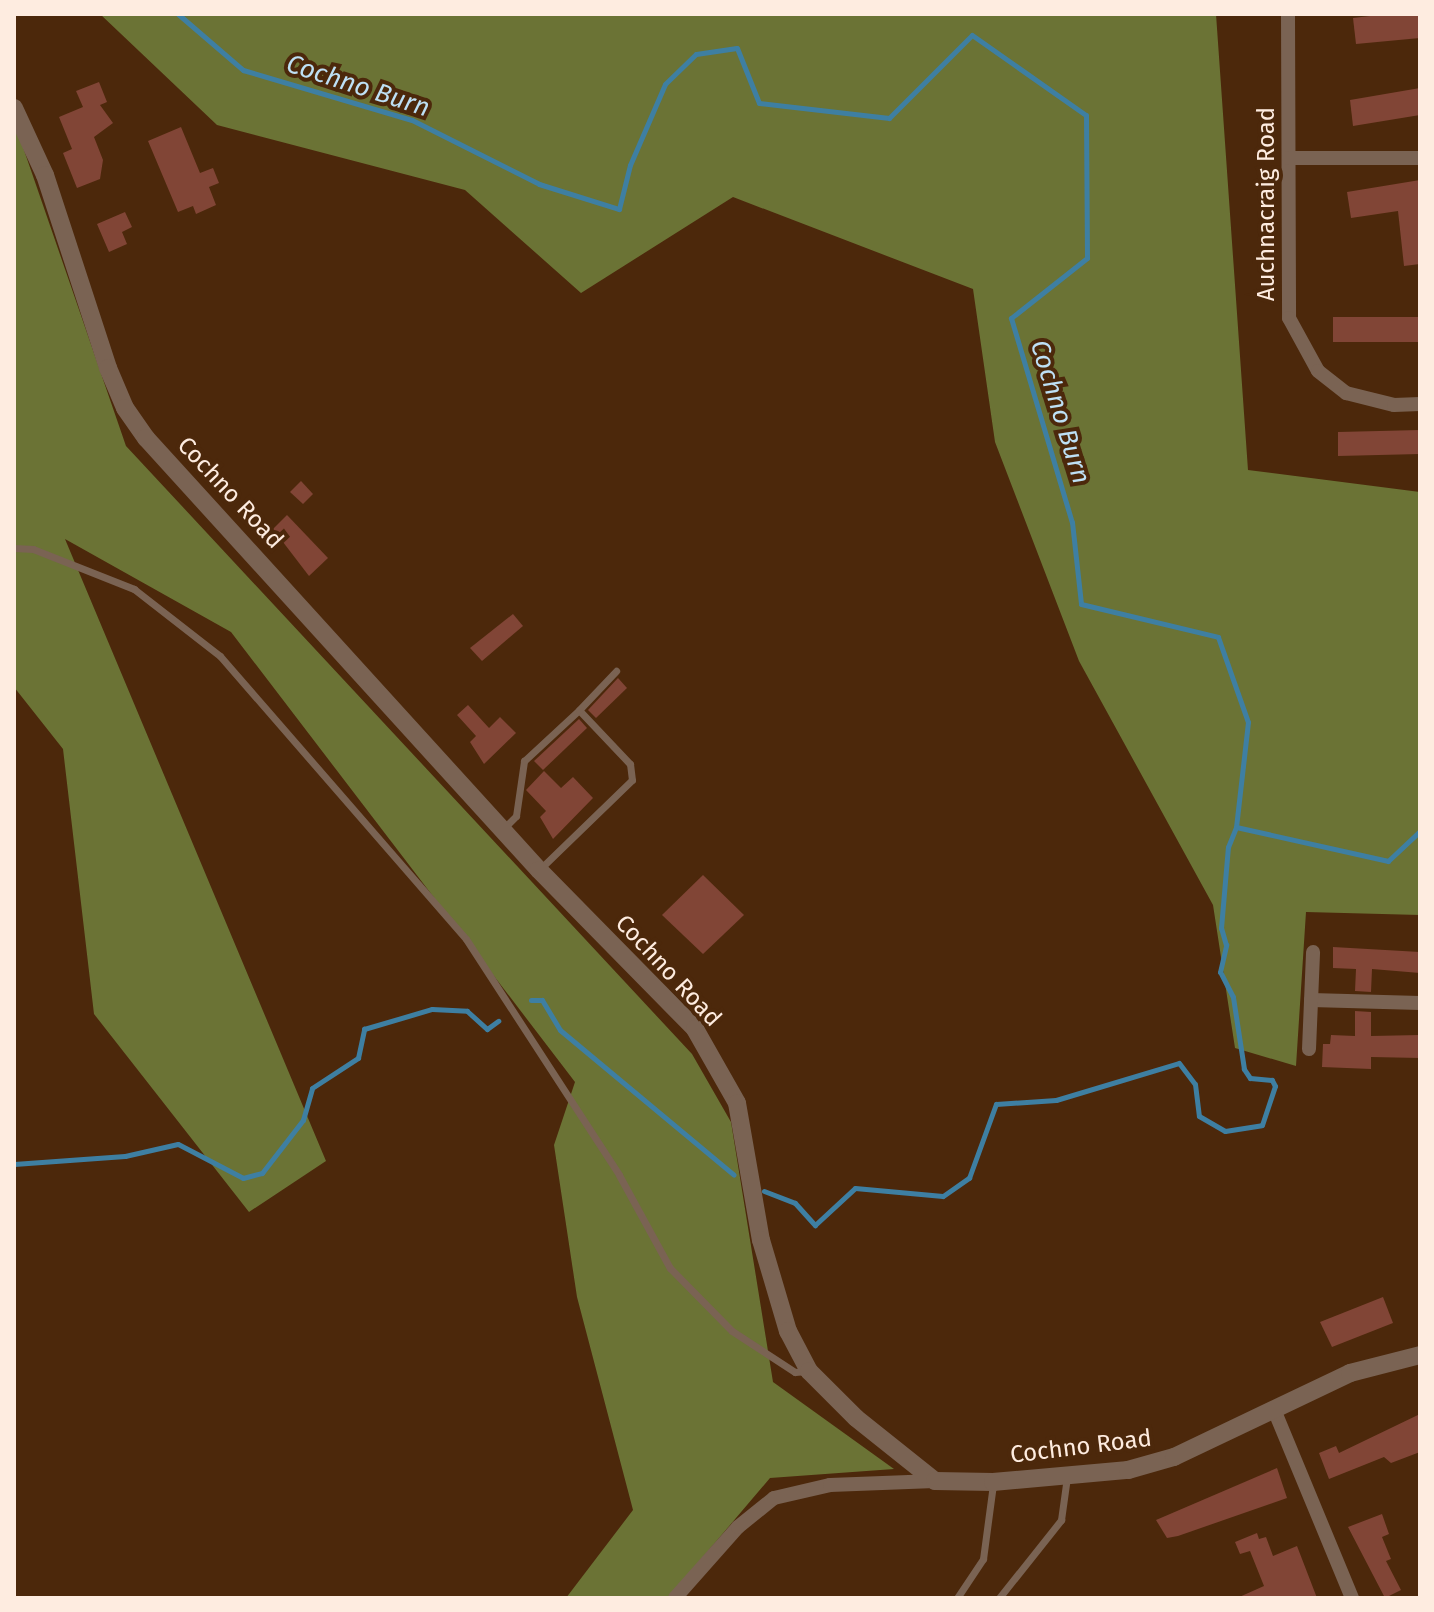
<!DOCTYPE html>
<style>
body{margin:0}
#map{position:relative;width:1434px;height:1612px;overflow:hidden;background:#4c280b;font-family:"Fira Sans",sans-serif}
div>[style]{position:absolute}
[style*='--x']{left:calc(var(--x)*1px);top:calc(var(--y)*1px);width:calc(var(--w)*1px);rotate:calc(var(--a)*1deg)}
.forest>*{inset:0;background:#6b7335}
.stream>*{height:5px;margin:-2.5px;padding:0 2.5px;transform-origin:2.5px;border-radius:2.5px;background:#3e7fa2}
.building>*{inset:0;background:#814536}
.service>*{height:7px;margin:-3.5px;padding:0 3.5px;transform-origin:3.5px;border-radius:3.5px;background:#7a6353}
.minor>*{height:14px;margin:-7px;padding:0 7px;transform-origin:7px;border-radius:7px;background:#7a6353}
.tertiary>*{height:18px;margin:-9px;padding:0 9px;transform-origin:9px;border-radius:9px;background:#7a6353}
span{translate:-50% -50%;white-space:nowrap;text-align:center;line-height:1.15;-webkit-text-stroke:8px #4c280b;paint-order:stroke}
.street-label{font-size:24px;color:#feece0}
.water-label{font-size:26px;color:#bee0f5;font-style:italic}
.frame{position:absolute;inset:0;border:16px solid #feece0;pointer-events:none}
</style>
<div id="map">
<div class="forest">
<i style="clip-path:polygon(100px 14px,1216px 14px,1248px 470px,1420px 492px,1420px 915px,1306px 912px,1296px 1066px,1235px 1048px,1213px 905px,1079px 661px,995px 442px,973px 289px,733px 197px,581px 293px,465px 190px,217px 125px)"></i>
<i style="clip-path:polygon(14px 121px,126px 446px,692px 1054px,731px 1122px,773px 1382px,894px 1469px,770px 1478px,668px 1598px,566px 1598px,633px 1510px,577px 1297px,554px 1145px,575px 1082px,231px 632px,65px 539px,326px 1161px,249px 1212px,94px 1014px,63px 749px,14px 687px)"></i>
</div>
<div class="stream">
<i style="--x:178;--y:14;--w:86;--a:40.7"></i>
<i style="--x:243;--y:70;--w:176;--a:16.5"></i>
<i style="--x:412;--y:120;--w:142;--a:26.7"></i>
<i style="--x:539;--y:184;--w:84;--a:17.4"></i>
<i style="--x:619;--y:209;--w:45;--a:-76"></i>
<i style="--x:630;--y:165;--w:88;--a:-66.6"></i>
<i style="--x:665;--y:84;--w:43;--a:-44.1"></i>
<i style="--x:696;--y:54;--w:41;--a:-8.3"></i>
<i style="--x:737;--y:48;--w:59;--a:68.2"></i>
<i style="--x:759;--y:103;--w:131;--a:6.6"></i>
<i style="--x:889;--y:118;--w:117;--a:-45"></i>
<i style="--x:972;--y:35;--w:139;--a:35.1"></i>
<i style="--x:1086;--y:115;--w:143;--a:89.6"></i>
<i style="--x:1087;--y:258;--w:97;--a:141.7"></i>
<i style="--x:1011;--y:318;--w:213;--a:73.4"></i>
<i style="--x:1072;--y:522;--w:82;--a:83.7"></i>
<i style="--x:1081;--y:604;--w:141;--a:13.5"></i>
<i style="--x:1218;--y:637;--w:90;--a:70.6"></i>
<i style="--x:1248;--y:722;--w:106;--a:96.5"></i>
<i style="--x:1236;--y:827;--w:156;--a:12.6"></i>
<i style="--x:1388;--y:861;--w:44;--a:-43.2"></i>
<i style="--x:531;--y:1000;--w:11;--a:0"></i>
<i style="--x:542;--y:1000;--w:35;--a:59"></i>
<i style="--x:560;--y:1030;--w:226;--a:39.8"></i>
<i style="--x:14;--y:1164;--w:111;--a:-4.1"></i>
<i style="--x:125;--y:1156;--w:54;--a:-12.8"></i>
<i style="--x:178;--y:1144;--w:73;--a:27.6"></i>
<i style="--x:243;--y:1178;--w:20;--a:-15"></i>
<i style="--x:262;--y:1173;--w:67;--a:-52.3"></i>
<i style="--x:303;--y:1120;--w:33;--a:-74"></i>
<i style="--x:312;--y:1088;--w:55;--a:-33.1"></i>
<i style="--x:358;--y:1058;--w:30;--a:-78"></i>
<i style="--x:364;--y:1029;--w:71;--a:-16.4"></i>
<i style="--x:432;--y:1009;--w:35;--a:3"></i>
<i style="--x:467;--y:1011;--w:27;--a:42"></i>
<i style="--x:487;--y:1029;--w:14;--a:-36"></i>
<i style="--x:764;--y:1191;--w:33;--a:21"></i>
<i style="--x:795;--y:1203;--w:30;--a:48"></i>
<i style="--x:815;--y:1225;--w:54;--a:-42.8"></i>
<i style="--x:855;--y:1188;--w:88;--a:5.2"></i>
<i style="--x:943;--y:1196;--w:32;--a:-35"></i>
<i style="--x:969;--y:1178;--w:79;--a:-70"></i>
<i style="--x:996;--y:1104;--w:60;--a:-3.8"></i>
<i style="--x:1056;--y:1100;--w:128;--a:-16.7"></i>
<i style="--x:1179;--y:1063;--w:26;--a:53"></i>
<i style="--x:1195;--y:1084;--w:32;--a:83"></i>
<i style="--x:1199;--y:1116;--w:30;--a:30"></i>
<i style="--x:1225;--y:1131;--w:37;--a:-9"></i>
<i style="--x:1262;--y:1125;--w:41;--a:-71.6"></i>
<i style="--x:1275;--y:1086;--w:7;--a:-117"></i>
<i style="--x:1272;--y:1080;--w:22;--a:-175"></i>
<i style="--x:1250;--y:1078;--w:11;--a:-124"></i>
<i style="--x:1244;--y:1069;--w:73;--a:-98.7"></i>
<i style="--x:1233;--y:997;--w:28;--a:-117"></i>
<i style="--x:1220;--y:972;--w:28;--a:-77"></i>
<i style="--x:1226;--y:945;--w:18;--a:-106"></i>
<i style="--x:1221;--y:928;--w:81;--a:-85.1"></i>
<i style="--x:1228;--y:847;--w:22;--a:-68"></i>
</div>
<div class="building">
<i style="clip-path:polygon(1387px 14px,1420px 14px,1420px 38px,1356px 44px,1353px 18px)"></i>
<i style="clip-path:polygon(99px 82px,107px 102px,100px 105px,113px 123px,94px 137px,103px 160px,100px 179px,77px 188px,63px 153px,72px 149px,59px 117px,83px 107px,76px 91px)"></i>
<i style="clip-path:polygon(1420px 88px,1420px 115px,1353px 126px,1350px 100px)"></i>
<i style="clip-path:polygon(181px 127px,200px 173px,213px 168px,219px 183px,209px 187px,216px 205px,196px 214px,193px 206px,178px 212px,148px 141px)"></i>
<i style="clip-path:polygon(1420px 180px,1420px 264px,1404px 266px,1398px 211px,1351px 218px,1347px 192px)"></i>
<i style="clip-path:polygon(125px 212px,132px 227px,122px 232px,127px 244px,109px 252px,97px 224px)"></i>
<i style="clip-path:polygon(1333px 317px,1420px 317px,1420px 342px,1333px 342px)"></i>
<i style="clip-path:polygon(1420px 430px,1420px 454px,1338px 456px,1338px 432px)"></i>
<i style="clip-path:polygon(301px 481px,313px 494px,303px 504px,290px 492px)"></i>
<i style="clip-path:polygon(287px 515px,328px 558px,309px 576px,273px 529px)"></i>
<i style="clip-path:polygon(513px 614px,523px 626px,482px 661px,470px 648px)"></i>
<i style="clip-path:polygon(618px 678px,627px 688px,596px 718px,588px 710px)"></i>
<i style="clip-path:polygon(468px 705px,489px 728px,500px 717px,516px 733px,484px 764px,470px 742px,476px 736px,457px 715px)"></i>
<i style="clip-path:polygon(579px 719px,587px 728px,543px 770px,534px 761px)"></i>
<i style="clip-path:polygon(544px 771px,561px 788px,573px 777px,593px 798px,553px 839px,540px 817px,546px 811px,526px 790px)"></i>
<i style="clip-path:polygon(703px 875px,744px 915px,703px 954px,662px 915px)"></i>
<i style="clip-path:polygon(1333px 947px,1420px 952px,1420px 973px,1372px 969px,1371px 992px,1355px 991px,1356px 969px,1333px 968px)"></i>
<i style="clip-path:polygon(1355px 1011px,1371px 1012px,1371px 1036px,1420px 1035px,1420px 1058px,1371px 1057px,1371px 1069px,1322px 1067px,1323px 1044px,1330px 1044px,1331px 1035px,1355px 1036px)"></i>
<i style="clip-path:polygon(1383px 1297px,1393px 1323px,1332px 1347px,1320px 1322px)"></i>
<i style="clip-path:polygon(1420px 1414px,1420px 1452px,1391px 1463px,1384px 1457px,1329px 1479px,1319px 1453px,1336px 1446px,1339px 1453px)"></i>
<i style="clip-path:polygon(1277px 1468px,1287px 1498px,1178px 1536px,1167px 1538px,1156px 1520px)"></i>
<i style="clip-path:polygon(1382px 1514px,1389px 1534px,1382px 1537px,1391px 1559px,1386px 1561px,1401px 1590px,1385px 1598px,1348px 1527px)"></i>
<i style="clip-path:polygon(1257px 1533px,1259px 1539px,1266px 1537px,1273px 1556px,1297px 1546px,1317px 1598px,1237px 1598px,1264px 1586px,1250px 1551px,1240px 1554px,1235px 1542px)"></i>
</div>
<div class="service">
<i style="--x:14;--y:548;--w:19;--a:3"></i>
<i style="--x:33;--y:549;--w:109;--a:21.6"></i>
<i style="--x:134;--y:589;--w:109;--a:37.9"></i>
<i style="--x:220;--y:656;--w:375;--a:49"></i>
<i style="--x:466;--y:939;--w:281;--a:57"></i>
<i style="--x:619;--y:1175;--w:106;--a:61.3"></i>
<i style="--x:670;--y:1268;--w:88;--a:45.5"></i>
<i style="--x:732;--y:1331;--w:75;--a:33.1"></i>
<i style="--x:795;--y:1372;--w:12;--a:-5"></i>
<i style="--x:504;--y:828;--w:17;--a:-45"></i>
<i style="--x:516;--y:816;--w:56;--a:-81.7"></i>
<i style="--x:524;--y:761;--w:75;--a:-42.8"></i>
<i style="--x:540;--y:869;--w:128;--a:-44.1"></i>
<i style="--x:632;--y:780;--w:16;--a:-97"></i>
<i style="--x:630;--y:764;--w:74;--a:-133.4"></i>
<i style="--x:579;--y:710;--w:54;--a:-46.5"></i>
<i style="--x:957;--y:1598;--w:47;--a:-56.3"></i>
<i style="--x:983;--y:1559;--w:76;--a:-82.4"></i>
<i style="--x:999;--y:1598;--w:100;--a:-51.5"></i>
<i style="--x:1061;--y:1520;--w:43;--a:-82.1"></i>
</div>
<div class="minor">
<i style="--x:1288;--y:14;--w:304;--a:89.8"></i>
<i style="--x:1289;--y:318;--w:60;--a:61.3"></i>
<i style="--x:1318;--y:371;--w:36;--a:38"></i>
<i style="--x:1346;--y:393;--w:49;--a:14"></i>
<i style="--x:1394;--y:405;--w:26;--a:-2"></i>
<i style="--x:1289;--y:158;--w:131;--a:0"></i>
<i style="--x:1311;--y:1000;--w:109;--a:1.6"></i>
<i style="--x:1309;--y:1049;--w:97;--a:-87.6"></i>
<i style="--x:1275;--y:1412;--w:201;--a:67.5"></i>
<i style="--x:675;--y:1598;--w:95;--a:-48.4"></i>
<i style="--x:738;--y:1527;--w:46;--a:-38.9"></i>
<i style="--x:774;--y:1498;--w:57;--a:-13.1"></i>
<i style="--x:830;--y:1485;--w:105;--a:-2.2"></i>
</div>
<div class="tertiary">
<i style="--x:14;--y:108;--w:74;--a:65.2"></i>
<i style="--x:45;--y:175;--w:203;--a:71.9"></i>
<i style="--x:108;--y:368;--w:43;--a:67"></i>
<i style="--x:125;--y:408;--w:37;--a:55"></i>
<i style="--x:146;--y:438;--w:584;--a:47.71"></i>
<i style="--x:539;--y:870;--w:223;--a:45.5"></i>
<i style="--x:695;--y:1029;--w:85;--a:60.4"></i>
<i style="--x:737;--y:1103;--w:139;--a:80.1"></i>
<i style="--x:761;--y:1240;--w:95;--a:73.5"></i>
<i style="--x:788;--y:1331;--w:45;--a:62.3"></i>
<i style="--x:809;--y:1371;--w:66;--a:45"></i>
<i style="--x:856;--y:1418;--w:101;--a:38.6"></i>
<i style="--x:935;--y:1481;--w:58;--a:1"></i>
<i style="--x:993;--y:1482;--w:136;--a:-5.1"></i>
<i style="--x:1128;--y:1470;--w:48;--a:-15.8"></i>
<i style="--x:1174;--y:1457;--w:195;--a:-25.5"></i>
<i style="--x:1350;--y:1373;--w:72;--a:-14.4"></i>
</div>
<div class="street-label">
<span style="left:1267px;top:204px;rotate:-90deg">Auchnacraig Road</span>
<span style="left:230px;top:493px;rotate:47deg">Cochno Road</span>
<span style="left:668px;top:971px;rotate:47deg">Cochno Road</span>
<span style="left:1081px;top:1447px;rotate:-7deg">Cochno Road</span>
</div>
<div class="water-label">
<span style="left:358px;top:86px;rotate:18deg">Cochno Burn</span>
<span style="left:1060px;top:412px;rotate:73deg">Cochno Burn</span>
</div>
<div class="frame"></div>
</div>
